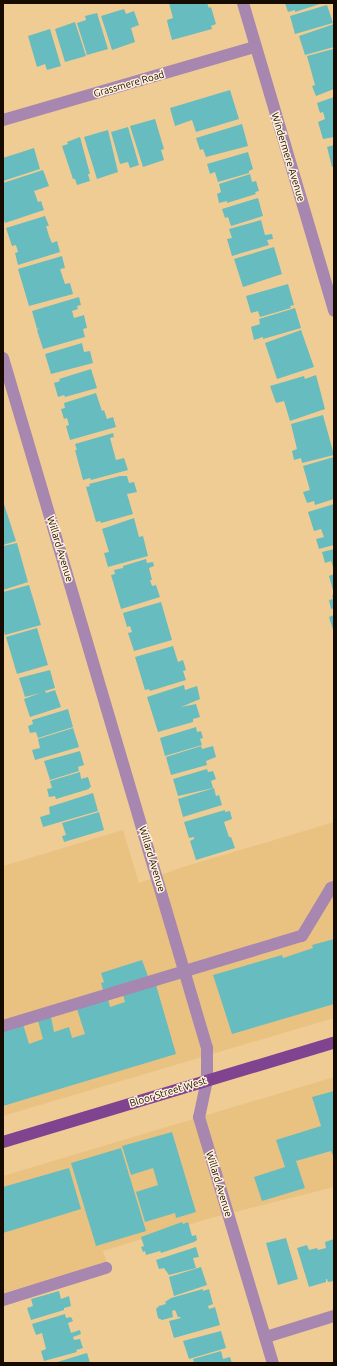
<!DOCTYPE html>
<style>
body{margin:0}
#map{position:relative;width:337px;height:1366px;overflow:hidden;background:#efcc94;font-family:Ubuntu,sans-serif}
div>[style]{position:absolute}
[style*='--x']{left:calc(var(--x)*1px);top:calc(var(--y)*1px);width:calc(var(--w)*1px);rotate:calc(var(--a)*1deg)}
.built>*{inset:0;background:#e9c282}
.building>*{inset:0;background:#67bcbf}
.minor>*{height:12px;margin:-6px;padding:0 6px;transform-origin:6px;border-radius:6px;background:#a786b0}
.major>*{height:12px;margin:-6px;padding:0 6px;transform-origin:6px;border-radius:6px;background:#804390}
span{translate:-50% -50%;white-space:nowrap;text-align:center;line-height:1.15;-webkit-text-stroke:3px #fff0da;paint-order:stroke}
.street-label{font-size:10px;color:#170b00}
.frame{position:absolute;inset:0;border:4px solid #170b00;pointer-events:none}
</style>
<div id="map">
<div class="built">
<i style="clip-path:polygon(334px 822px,334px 1018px,3px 1116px,3px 866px,123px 830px,139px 883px,180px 868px)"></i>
<i style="clip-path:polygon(334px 1077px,334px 1187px,211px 1218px,103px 1251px,107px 1263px,3px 1293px,3px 1176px)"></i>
</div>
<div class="building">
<i style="clip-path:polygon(169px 3px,207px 3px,209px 8px,211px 7px,216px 24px,211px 26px,212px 29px,172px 40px,168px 25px,167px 20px,173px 18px)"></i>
<i style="clip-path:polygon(285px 3px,323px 3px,295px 12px,295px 10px,288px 12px)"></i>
<i style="clip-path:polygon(327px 5px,333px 23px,295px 34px,290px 16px)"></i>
<i style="clip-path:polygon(124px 9px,126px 14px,134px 11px,139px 25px,131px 28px,135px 42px,112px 50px,101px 16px)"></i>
<i style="clip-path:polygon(97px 13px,108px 49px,87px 55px,77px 23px,86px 20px,85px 16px)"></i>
<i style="clip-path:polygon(75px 22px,86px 56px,65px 62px,55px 29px)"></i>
<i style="clip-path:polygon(334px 24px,334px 47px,305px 55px,299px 36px)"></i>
<i style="clip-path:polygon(50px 29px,61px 66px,47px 70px,45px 64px,37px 67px,28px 36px)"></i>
<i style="clip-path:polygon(333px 49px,334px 49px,334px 89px,316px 96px,312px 86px,315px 85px,307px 56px)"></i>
<i style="clip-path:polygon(230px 90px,239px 119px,196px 132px,192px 120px,175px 126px,170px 108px)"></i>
<i style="clip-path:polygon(334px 97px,334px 137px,323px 139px,318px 122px,325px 119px,323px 112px,320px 113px,317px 103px)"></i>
<i style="clip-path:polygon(155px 119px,164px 149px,161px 150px,164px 160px,143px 167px,130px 126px)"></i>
<i style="clip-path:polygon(242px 124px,248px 146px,206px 157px,203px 149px,200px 150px,196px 138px)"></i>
<i style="clip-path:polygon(128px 127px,139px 165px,130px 168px,128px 162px,120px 164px,111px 132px)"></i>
<i style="clip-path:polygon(108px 130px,118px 172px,97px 179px,84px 137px)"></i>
<i style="clip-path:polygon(80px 137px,90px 174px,88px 174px,90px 181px,77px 185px,75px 179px,73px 179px,62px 146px,68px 144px,67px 142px)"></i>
<i style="clip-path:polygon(334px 145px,334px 166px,332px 167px,327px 147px)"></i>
<i style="clip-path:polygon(34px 148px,40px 169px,3px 181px,3px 158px)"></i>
<i style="clip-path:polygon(248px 152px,253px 169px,249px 171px,249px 173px,218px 182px,215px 172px,210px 174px,207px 164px)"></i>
<i style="clip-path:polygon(43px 170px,49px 186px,34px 191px,38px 202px,41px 201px,44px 210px,5px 223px,3px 217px,3px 183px)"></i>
<i style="clip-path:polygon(250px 174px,252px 182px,256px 181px,259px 191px,255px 192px,256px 194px,227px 203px,227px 201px,219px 203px,217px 194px,221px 192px,219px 184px)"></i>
<i style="clip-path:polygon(258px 198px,263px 216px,231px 226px,228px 217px,225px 218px,222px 209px)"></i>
<i style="clip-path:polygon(45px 216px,49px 226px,46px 226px,49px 236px,52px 243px,57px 241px,60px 252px,18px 265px,15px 253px,18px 252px,16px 245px,12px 246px,6px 228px)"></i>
<i style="clip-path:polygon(261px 220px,265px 235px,272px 234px,273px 239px,267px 240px,269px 245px,232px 256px,227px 239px,232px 238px,229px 229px)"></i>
<i style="clip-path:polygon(274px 247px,282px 274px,243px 287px,234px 259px)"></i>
<i style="clip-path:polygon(62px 256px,65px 268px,60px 269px,65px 284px,70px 283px,73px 294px,29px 306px,18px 269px)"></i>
<i style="clip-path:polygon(288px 284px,294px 305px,290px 306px,291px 308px,260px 317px,258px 311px,251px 313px,246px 296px)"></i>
<i style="clip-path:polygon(79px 297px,81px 305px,77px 306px,78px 309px,72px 311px,74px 318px,84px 315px,87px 328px,83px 329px,85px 337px,43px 349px,37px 330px,40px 328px,37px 329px,32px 311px)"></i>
<i style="clip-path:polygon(295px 308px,301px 328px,263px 339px,263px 337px,254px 340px,251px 327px,260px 324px,259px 319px)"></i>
<i style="clip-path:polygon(301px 330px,314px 367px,277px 379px,265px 343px)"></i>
<i style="clip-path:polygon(82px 343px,84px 352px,90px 351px,93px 363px,51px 374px,45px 354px)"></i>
<i style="clip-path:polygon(91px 369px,97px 388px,65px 397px,64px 395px,58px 397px,54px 383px,60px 381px,59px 379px)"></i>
<i style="clip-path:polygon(316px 375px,325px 409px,290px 421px,284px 401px,276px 403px,270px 386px,304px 376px,305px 379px)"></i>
<i style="clip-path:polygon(96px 393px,102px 411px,104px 410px,107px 419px,113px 417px,116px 427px,70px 440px,66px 426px,69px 425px,67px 418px,64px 419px,61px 409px,65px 408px,64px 403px)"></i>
<i style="clip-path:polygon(323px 415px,334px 455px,302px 463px,301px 458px,294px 460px,292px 451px,297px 449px,291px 424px)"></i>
<i style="clip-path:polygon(113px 433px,114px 437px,110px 438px,116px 460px,124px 458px,128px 470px,91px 480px,90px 478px,83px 480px,75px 450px,77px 450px,75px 444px)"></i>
<i style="clip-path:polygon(334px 457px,334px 499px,315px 505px,314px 501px,307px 503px,303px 492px,310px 490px,303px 466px)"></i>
<i style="clip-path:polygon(120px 476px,127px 476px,129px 483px,134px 482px,137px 492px,127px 494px,133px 514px,101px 523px,100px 521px,96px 522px,86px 487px,90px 486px,89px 484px)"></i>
<i style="clip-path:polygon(3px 501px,16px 541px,3px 545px)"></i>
<i style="clip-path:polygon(334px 504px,334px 545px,319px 549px,316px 539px,324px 537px,321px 529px,314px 531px,308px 512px)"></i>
<i style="clip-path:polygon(134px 518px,139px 537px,143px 536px,148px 556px,108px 567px,104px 553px,109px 552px,102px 529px)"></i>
<i style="clip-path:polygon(17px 543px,28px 582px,3px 590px,3px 546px)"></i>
<i style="clip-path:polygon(334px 549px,334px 570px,331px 561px,325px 563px,322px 552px)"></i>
<i style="clip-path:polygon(146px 559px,147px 563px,153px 562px,154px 566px,149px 568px,152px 580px,150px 580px,152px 586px,156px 585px,160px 597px,121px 609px,111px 575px,115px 574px,114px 570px,123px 568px,123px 566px)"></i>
<i style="clip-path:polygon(334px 574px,334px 594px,329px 576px)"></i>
<i style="clip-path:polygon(29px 585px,41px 625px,5px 635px,3px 628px,3px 592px)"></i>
<i style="clip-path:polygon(332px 595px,334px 595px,334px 608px,331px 609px,329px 600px,333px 599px)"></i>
<i style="clip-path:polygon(161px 602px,172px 640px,134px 651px,128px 633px,132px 632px,130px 626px,127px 627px,123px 613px)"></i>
<i style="clip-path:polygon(334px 615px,334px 633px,329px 617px)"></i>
<i style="clip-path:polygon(37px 628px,48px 665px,17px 674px,6px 637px)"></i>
<i style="clip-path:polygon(173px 646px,178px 662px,183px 660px,186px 670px,183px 671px,186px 680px,150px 691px,149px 689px,145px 690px,135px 657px)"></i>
<i style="clip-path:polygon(50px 670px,55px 688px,45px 691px,46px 693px,55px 690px,61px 707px,30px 717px,24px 699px,40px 693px,25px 697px,19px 678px)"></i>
<i style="clip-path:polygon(184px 685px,185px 690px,197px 686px,200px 699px,181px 707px,196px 704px,200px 717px,193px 719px,193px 722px,158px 732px,147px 697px)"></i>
<i style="clip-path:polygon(68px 709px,73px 727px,38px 738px,36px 732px,30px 733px,28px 726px,33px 724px,32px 720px)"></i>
<i style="clip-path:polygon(196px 727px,197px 732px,201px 731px,203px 738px,200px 739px,202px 745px,165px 756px,160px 738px)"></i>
<i style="clip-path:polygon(73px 728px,79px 747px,35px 760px,32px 750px,40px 748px,38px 739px)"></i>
<i style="clip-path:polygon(201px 746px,202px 749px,213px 746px,216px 757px,206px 761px,207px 765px,171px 775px,166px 757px)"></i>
<i style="clip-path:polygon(80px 751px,84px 765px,78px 767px,79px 771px,50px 780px,44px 761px)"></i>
<i style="clip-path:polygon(207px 769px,208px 772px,213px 771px,216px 779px,211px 781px,213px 788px,178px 796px,173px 779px)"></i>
<i style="clip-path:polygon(80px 772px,81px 779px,88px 777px,91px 787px,89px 788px,89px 789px,56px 799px,55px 796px,49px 797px,47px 789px,52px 788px,50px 781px)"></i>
<i style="clip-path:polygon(214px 788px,216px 796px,219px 795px,222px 805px,183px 817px,178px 799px)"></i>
<i style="clip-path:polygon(93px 793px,98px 811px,43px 827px,40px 817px,50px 814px,49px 807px)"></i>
<i style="clip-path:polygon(225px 810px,225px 812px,230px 811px,232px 819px,224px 822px,229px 837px,231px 837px,235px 848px,196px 860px,190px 841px,194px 839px,194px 837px,189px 838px,184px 822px)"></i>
<i style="clip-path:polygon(99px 812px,104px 830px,64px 842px,62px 836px,66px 835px,62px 823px)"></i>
<i style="clip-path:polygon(334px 939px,334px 1004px,232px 1034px,213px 975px,282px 955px,283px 958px,313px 948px,312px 945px)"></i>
<i style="clip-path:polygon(142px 960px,149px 979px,104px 993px,101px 983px,104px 982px,101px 973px)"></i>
<i style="clip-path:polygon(156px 985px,176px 1054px,3px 1106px,3px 1030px,23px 1024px,29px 1044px,43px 1039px,38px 1021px,51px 1017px,54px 1032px,69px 1027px,72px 1038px,85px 1034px,77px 1009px,108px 999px,110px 1007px,125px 1002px,123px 994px)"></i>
<i style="clip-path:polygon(334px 1091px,334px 1158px,331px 1151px,296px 1161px,305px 1188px,262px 1201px,254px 1177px,285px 1167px,276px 1140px,321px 1126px,312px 1097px)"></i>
<i style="clip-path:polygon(172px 1132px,196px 1212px,176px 1218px,175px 1213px,145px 1222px,136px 1192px,158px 1185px,153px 1168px,131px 1175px,122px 1146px)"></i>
<i style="clip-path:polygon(121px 1148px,146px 1231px,96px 1246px,71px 1163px)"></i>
<i style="clip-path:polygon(69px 1168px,81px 1209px,3px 1233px,3px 1187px)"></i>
<i style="clip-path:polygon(182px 1222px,183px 1224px,188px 1222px,192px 1236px,196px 1235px,197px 1240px,194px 1242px,161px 1253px,160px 1251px,146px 1255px,145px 1251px,143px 1252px,141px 1247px,144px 1246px,141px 1237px)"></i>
<i style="clip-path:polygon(286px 1238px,298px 1279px,278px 1285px,266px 1243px)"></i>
<i style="clip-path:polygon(334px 1239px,334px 1281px,328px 1282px,327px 1279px,326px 1279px,326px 1282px,309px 1287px,297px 1248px,307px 1245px,309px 1250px,317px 1248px,318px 1250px,326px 1248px,325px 1242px)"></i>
<i style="clip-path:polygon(196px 1247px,199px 1257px,193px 1258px,196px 1268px,169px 1275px,164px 1268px,159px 1269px,156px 1260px)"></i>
<i style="clip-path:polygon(201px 1267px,207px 1285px,174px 1296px,169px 1277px)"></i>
<i style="clip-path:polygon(203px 1289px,203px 1291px,209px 1289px,213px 1304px,208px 1306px,209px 1309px,215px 1307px,220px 1325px,174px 1338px,169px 1321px,181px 1318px,180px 1317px,178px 1317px,175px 1310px,172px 1311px,173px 1317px,162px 1320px,158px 1318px,156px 1309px,159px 1306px,166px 1304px,165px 1302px,171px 1298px)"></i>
<i style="clip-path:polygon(59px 1291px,61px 1299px,69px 1296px,71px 1306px,64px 1308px,64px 1310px,31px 1320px,27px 1308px,33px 1306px,31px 1299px)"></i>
<i style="clip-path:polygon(65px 1314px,66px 1318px,71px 1317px,73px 1321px,68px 1323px,71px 1333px,80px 1330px,81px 1334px,73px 1337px,74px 1340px,80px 1339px,83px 1348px,76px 1350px,77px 1352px,44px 1361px,41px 1351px,46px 1349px,42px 1333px,36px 1335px,32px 1324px)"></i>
<i style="clip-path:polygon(221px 1331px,226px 1348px,189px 1359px,183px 1341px)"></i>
<i style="clip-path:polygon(221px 1351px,223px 1359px,230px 1357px,232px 1363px,194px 1363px,193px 1359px)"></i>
<i style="clip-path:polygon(87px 1353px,90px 1363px,54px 1363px)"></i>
</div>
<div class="minor">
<i style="--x:243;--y:3;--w:321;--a:73.5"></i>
<i style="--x:3;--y:120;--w:262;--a:-16.2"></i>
<i style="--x:3;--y:358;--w:720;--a:73.53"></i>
<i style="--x:207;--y:1048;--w:32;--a:90"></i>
<i style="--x:207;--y:1080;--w:38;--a:102"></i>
<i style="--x:199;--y:1117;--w:257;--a:73.3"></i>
<i style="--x:3;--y:1026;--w:312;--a:-16.8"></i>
<i style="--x:302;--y:936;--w:56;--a:-58.9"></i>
<i style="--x:331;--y:888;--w:3;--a:-18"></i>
<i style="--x:3;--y:1300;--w:108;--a:-17.3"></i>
<i style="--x:266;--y:1337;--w:71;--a:-17.2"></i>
</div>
<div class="major">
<i style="--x:3;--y:1142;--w:345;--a:-16.7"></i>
</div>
<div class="street-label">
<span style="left:129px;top:84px;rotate:-16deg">Grassmere Road</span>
<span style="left:288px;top:157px;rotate:73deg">Windermere Avenue</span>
<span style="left:60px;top:549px;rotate:73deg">Willard Avenue</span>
<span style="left:152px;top:859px;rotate:73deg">Willard Avenue</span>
<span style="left:168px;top:1092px;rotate:-17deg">Bloor Street West</span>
<span style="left:219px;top:1184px;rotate:73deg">Willard Avenue</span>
</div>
<div class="frame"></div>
</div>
